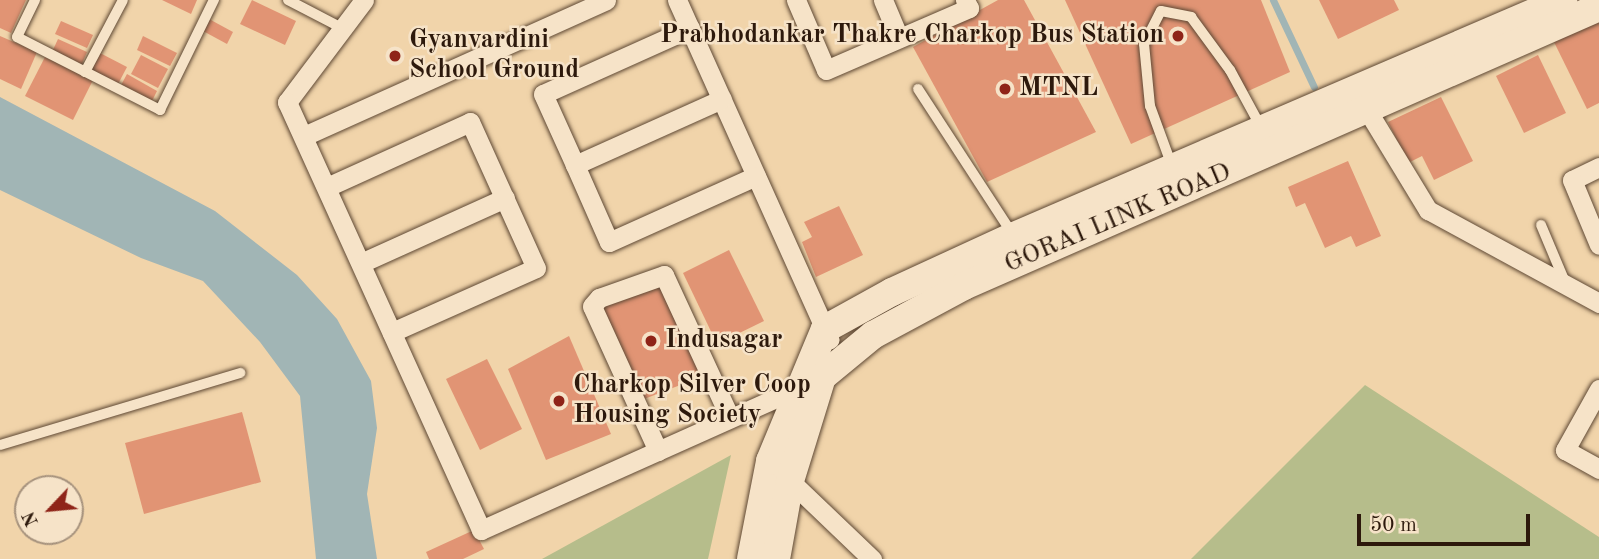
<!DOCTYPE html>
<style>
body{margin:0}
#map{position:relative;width:1599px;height:559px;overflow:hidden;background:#f1d4aa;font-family:"Old Standard TT",serif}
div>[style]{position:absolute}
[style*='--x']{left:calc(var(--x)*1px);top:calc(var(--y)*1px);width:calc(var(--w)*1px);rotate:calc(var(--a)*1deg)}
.green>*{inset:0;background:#b6bd8b}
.water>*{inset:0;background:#a1b5b5}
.stream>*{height:7px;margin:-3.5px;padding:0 3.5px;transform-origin:3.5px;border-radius:3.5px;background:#a1b5b5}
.building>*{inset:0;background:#e19474}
.roads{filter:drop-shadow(0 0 2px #5e4834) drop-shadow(0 0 2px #5e4834)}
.lane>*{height:10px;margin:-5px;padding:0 5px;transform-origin:5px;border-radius:5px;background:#f6e3c8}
.street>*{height:19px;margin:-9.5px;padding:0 9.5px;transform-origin:9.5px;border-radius:9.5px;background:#f6e3c8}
.secondary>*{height:28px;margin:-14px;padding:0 14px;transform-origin:14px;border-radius:14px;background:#f6e3c8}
.dots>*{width:19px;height:19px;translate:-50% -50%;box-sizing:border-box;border:4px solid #f6e3c8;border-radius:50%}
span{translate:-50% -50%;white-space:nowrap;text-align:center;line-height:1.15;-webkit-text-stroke:5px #f6e3c8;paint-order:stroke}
.poi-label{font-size:26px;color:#2d190c;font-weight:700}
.right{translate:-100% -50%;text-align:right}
.left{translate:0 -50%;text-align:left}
.street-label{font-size:26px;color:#2d190c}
.north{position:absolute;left:14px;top:475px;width:70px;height:70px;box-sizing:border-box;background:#f6e3c8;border:2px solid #a6927d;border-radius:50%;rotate:244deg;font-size:19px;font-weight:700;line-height:28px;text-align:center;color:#2d190c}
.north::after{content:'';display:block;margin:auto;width:24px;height:32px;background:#8f2418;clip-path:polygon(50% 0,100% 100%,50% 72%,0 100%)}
.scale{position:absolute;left:1357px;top:514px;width:173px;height:32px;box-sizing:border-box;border:4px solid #2d190c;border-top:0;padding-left:9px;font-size:21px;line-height:24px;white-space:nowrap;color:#2d190c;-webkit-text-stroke:5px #f6e3c8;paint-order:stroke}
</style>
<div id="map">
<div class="green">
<i style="clip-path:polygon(1365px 385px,1599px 537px,1599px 559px,1191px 559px)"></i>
<i style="clip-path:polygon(731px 455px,708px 559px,542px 559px)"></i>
</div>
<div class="water">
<i style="clip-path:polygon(0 97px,215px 211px,297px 275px,337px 319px,371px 381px,377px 428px,367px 494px,377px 559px,316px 559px,300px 396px,260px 342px,203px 281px,141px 258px,0 190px)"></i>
</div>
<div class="stream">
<i style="--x:1273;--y:0;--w:96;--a:64.8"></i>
</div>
<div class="building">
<i style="clip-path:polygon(0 0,26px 0,11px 33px,0 28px)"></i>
<i style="clip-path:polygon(162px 0,197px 0,191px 14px)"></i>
<i style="clip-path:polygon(252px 0,296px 21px,285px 45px,240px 24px)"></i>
<i style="clip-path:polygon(998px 0,1024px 0,1096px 132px,987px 182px,913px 47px)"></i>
<i style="clip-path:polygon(1065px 0,1261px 0,1290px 72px,1131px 144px)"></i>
<i style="clip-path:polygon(1319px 0,1394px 0,1399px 10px,1338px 39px)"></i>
<i style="clip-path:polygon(209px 19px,233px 32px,227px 44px,203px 31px)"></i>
<i style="clip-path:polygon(1599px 20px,1599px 103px,1587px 109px,1554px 42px)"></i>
<i style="clip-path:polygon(61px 21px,93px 35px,87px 48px,55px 34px)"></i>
<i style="clip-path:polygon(0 36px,37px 52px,21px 89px,0 79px)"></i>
<i style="clip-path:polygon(143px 36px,177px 53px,170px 66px,137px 50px)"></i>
<i style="clip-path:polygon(58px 39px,87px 52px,81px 66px,52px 52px)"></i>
<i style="clip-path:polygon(100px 53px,127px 67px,117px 86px,90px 71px)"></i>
<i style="clip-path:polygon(141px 55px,168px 69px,158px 88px,131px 74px)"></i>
<i style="clip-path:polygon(1538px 55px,1566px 113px,1524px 133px,1496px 76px)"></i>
<i style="clip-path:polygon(45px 57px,93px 80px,73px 120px,25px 96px)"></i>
<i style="clip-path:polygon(127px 74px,157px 91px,151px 103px,120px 87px)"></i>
<i style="clip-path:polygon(1441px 97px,1473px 161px,1434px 180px,1422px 156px,1408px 163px,1388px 122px)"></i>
<i style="clip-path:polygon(1348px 161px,1381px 236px,1356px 247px,1351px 236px,1325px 248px,1305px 203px,1296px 207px,1288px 187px)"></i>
<i style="clip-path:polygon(839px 206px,863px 255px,816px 277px,802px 242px,812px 237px,804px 222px)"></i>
<i style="clip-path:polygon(729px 250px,764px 321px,717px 344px,683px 273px)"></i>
<i style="clip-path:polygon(663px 280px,701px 377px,639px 401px,601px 304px)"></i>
<i style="clip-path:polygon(569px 336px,611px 434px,546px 460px,508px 369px)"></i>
<i style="clip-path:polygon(487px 359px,522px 429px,480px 450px,446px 379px)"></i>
<i style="clip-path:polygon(242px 412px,261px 482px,144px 514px,125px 443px)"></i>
<i style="clip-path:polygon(474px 530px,484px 549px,463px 559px,429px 559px,426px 552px)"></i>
</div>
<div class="roads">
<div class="lane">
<i style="--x:35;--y:0;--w:41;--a:115.9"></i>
<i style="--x:17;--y:37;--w:161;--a:27"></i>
<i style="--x:160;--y:110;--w:123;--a:-63.9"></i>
<i style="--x:288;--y:0;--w:61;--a:27.4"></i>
<i style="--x:85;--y:72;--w:81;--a:-62.2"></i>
<i style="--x:918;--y:89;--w:174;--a:56.9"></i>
<i style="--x:1172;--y:166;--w:64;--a:-110.1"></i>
<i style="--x:1150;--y:106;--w:62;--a:-95.5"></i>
<i style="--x:1144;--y:44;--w:37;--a:-63"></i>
<i style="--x:1161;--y:11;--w:31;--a:11"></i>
<i style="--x:1191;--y:17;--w:66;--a:53.7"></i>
<i style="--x:1230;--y:70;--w:65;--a:61.5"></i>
<i style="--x:1541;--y:225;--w:62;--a:67.2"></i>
<i style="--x:0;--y:445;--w:251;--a:-16.7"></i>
</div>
<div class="street">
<i style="--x:364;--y:0;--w:128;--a:127"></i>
<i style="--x:287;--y:102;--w:470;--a:65.6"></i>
<i style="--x:481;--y:530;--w:355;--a:-24.1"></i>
<i style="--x:677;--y:0;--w:372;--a:65.8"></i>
<i style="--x:796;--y:0;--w:76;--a:66.8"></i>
<i style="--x:826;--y:70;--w:156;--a:-23.4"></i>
<i style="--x:969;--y:8;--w:9;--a:-117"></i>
<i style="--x:883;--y:0;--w:41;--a:67.2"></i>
<i style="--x:690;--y:28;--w:161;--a:155.8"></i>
<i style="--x:543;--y:94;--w:78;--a:65.7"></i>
<i style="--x:575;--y:165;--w:84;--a:66.2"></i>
<i style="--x:609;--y:242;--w:161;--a:-24.2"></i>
<i style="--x:1361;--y:100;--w:129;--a:58.7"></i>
<i style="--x:1428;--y:210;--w:195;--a:28.5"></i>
<i style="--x:304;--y:136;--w:331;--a:-24.2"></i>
<i style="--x:575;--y:165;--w:161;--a:-24.2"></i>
<i style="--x:1599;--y:167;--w:30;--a:154"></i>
<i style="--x:1572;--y:180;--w:70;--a:67.4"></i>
<i style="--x:327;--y:187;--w:157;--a:-24.4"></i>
<i style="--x:470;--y:122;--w:160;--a:65.7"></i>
<i style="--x:536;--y:268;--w:158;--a:156"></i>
<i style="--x:361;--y:263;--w:158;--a:-24.3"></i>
<i style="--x:1599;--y:389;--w:70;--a:119.1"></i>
<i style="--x:1565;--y:450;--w:39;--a:29"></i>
<i style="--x:658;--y:451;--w:159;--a:-114.5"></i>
<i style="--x:592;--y:306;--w:11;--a:-49"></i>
<i style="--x:599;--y:298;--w:69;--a:-19.5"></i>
<i style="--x:664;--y:275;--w:157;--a:65.2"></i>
<i style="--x:784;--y:475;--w:122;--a:43.7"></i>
</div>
<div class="secondary">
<i style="--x:751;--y:559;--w:100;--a:-79"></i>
<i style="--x:770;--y:461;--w:143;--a:-67.4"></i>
<i style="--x:825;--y:329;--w:77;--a:-28.9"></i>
<i style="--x:892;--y:292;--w:134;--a:-24.7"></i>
<i style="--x:1014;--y:236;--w:598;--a:-23.26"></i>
<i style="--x:776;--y:559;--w:79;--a:-79.8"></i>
<i style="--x:790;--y:481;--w:109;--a:-72.9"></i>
<i style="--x:822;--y:377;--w:66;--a:-39.5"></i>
<i style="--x:873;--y:335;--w:103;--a:-28.3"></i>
<i style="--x:964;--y:286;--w:694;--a:-23.72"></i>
</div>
</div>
<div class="dots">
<i style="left:1178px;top:36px;background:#8f2418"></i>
<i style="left:395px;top:56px;background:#8f2418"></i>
<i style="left:1005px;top:89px;background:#8f2418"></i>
<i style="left:651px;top:341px;background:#8f2418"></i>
<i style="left:559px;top:401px;background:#8f2418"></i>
</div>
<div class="poi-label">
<span class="right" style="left:1164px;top:36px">Prabhodankar Thakre Charkop Bus Station</span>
<span class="left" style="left:409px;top:56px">Gyanvardini<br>School Ground</span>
<span class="left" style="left:1019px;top:89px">MTNL</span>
<span class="left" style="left:665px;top:341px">Indusagar</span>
<span class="left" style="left:573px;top:401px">Charkop Silver Coop<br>Housing Society</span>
</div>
<div class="street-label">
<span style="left:1118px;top:219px;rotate:-23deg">GORAI LINK ROAD</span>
</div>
<div class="north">N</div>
<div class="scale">50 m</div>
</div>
